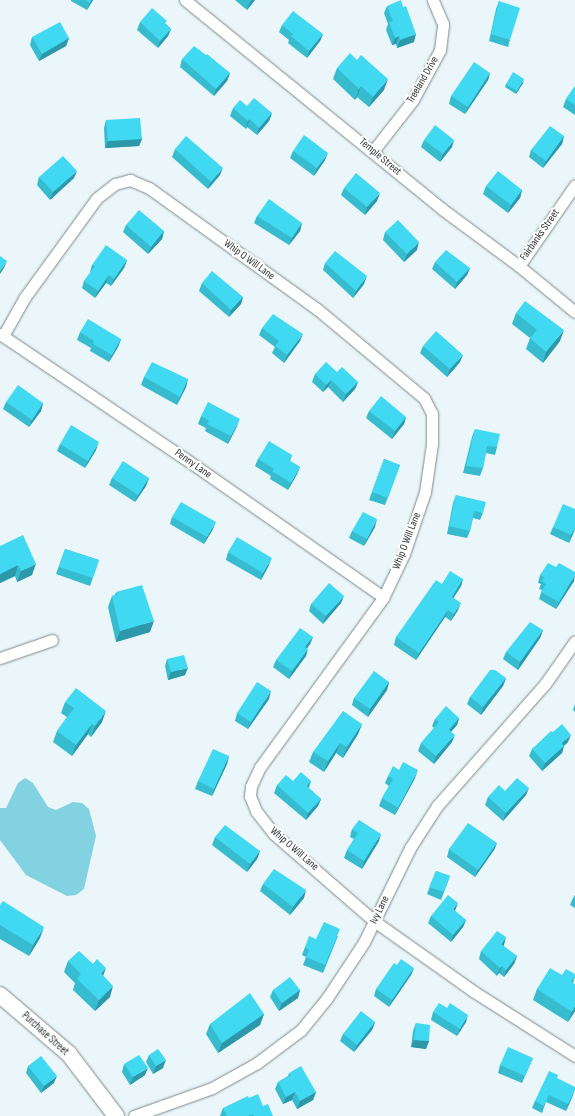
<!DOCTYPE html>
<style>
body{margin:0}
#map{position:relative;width:575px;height:1116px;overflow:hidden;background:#eaf6f9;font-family:"Sofia Sans Condensed",sans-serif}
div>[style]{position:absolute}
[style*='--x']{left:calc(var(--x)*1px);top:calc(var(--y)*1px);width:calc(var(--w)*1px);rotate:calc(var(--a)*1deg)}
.green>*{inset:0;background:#83d2e1}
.roads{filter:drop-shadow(0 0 1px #7c888a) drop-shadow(0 0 1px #7c888a)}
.street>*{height:11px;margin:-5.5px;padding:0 5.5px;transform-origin:5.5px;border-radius:5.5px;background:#fff}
.secondary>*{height:16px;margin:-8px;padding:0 8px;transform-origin:8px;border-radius:8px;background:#fff}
.wall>*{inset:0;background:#37bbcf}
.shaded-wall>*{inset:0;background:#2d98a9}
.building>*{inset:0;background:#40d9f1}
span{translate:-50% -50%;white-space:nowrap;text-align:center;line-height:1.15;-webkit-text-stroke:4px #fff;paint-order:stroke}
.street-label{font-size:11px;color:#303536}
</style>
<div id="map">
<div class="green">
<i style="clip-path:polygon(25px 778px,33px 783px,48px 807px,56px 810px,73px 802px,82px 803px,89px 809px,96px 836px,84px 889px,76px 895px,67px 896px,26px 875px,0 840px,0 808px,6px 808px,18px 783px)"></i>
</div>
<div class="roads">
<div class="street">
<i style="--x:185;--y:0;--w:331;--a:39.1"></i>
<i style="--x:442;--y:209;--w:96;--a:36.5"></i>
<i style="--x:519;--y:266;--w:72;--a:39.4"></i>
<i style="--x:373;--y:151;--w:65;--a:-51.9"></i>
<i style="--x:413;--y:100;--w:57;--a:-61.6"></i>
<i style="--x:440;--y:50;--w:26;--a:-83"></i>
<i style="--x:443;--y:24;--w:26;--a:-113"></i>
<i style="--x:519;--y:266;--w:98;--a:-55.3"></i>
<i style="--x:0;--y:334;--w:222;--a:34"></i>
<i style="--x:184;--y:458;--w:243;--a:34.9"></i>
<i style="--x:3;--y:336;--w:45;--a:-60.6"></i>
<i style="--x:25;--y:297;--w:122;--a:-54"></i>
<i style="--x:97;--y:198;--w:23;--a:-38"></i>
<i style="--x:115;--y:184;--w:16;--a:-15"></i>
<i style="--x:130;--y:180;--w:21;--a:23"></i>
<i style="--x:149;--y:188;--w:207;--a:35.8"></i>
<i style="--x:317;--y:309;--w:139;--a:39.8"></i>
<i style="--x:424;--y:398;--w:18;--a:63"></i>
<i style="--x:432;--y:414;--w:30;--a:90"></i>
<i style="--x:432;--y:444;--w:49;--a:98.3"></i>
<i style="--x:425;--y:492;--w:65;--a:108.7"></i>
<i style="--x:404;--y:554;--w:49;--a:115.5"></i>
<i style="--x:383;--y:598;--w:209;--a:126"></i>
<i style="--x:260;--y:767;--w:21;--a:115"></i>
<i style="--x:251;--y:786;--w:10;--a:96"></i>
<i style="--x:250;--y:796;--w:16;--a:68"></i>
<i style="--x:256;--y:811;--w:29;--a:52"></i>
<i style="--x:274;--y:834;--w:133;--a:41"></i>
<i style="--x:374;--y:921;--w:121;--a:35.3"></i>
<i style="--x:473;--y:991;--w:121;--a:32.5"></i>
<i style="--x:0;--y:658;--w:55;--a:-19.1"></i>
<i style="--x:134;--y:1116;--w:83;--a:-19.7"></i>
<i style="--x:212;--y:1088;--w:51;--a:-29.1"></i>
<i style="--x:257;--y:1063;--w:55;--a:-36.9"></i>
<i style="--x:301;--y:1030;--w:41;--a:-50.9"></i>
<i style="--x:327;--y:998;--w:67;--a:-56.5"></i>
<i style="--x:364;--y:942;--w:105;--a:-63.9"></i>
<i style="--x:410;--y:848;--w:50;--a:-57.3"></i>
<i style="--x:437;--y:806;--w:163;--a:-48.5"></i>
<i style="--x:545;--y:684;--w:52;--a:-55.1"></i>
</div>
<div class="secondary">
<i style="--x:0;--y:995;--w:91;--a:40.5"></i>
<i style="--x:69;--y:1054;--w:78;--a:52.8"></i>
</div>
</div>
<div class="wall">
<i style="clip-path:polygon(71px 0,93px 0,87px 10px,71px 1px)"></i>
<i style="clip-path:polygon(235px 0,255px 0,247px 10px)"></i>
<i style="clip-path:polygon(499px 1px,510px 40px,508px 47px,489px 41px,496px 9px)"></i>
<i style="clip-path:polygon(387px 6px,414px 42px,397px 48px,396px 44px,392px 45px,386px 30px,388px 24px,384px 13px)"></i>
<i style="clip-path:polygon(140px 22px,166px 24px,171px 29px,168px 36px,158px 48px,137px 30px)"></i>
<i style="clip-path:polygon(282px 25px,323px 34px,320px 41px,307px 58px,288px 43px,289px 40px,279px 32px)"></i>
<i style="clip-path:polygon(32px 37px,69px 38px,66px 46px,39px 61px,30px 45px)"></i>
<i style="clip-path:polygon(206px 55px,230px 73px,227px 81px,214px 96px,180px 67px,182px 59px)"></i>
<i style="clip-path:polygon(357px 60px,384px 90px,369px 107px,357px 97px,355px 100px,333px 79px,337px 68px)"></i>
<i style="clip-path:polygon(490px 73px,488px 80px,465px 114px,449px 104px,451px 96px)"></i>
<i style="clip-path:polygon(523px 83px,516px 94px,505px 87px,506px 84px)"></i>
<i style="clip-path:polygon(575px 86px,575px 115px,563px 107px,566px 99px)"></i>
<i style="clip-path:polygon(247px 106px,272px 113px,269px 121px,257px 135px,247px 127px,246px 129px,230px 116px,233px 108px)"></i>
<i style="clip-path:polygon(106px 120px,142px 139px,139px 146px,105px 148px,104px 128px)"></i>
<i style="clip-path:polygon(564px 136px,562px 144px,543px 168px,529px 157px,531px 150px)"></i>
<i style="clip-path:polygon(424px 140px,452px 147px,440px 162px,421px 147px)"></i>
<i style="clip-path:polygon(175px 149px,220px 175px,208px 189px,172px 157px)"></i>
<i style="clip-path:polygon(293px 151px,325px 160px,314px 176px,290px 158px)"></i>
<i style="clip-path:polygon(39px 177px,74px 178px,50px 200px,37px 185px)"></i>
<i style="clip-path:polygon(486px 186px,522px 190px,520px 198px,508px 213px,483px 194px)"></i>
<i style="clip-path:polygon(344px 188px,377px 201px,365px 215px,341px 195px)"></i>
<i style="clip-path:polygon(257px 216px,302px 223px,300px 231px,289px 245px,254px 223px)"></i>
<i style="clip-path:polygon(126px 225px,164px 231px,162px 239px,148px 254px,123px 232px)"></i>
<i style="clip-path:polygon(385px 232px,417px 250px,404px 262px,383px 240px)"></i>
<i style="clip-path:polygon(127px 260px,124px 268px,111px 286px,106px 283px,95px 298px,82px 288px,84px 281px,90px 273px,90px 272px,92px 265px)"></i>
<i style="clip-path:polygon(435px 262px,470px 268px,467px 275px,455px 289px,432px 269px)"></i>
<i style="clip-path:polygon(325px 263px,364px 284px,353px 298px,323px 270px)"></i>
<i style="clip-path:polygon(202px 283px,243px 297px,241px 304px,229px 317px,199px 291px)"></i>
<i style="clip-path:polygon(516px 313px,560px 341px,543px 363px,526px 349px,530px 338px,512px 324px)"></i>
<i style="clip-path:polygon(262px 328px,300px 341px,284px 363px,272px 353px,275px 347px,259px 335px)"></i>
<i style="clip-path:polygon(80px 332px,121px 339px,118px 347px,109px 362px,90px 351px,91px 348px,77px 340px)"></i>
<i style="clip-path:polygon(423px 346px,460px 362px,447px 377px,420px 353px)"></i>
<i style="clip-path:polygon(337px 372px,358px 382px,355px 389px,343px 402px,328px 387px,323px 392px,312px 382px,315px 374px)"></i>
<i style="clip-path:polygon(144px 377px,188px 379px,186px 387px,177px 405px,141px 385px)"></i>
<i style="clip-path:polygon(6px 402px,43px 403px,41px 411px,29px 427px,3px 409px)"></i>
<i style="clip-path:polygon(369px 411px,406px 417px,404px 424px,392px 439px,366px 418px)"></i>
<i style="clip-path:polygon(201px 416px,237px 426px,228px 444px,205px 431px,206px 428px,198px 424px)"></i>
<i style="clip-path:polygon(475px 429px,497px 447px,495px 455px,486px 453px,483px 468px,480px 476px,463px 473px,472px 437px)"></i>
<i style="clip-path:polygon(60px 444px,96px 450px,85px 468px,57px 451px)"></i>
<i style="clip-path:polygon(292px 455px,290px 461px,300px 467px,297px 474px,288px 490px,270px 479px,271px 476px,255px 466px,258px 459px)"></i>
<i style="clip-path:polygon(384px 459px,400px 465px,385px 505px,369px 500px)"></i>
<i style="clip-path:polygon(112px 478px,149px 478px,146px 486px,135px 502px,109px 485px)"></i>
<i style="clip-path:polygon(456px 495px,483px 513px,480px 520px,473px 518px,470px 531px,467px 538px,447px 534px,453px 503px)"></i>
<i style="clip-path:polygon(575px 509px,575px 529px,569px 543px,550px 534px,553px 527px)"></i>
<i style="clip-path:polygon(172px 517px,213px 529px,204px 544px,170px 524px)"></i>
<i style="clip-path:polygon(375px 527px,364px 546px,349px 538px,352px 531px)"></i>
<i style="clip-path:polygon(0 546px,32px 575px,17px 582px,15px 576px,0 583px)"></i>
<i style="clip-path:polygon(65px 549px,99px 560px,90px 586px,56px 574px)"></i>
<i style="clip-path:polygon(228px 552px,269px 565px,261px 580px,226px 560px)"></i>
<i style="clip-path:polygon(540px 575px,574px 581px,556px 609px,539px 599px,542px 590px,539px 589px,541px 584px,538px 583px)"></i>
<i style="clip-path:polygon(463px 579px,461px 586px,453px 598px,458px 610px,451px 621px,445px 617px,416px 660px,394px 645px,396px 637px,442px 584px)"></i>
<i style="clip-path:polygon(116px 592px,150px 632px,116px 642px,108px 607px,112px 596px,115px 595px)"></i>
<i style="clip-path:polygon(341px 603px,323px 624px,309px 611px,311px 604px)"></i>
<i style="clip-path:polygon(543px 630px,540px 638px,518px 670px,503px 659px,506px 652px)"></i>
<i style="clip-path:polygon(313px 637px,310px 644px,307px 648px,306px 656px,289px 679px,273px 667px,276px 660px)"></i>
<i style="clip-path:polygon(167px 659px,185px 675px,168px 680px,165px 666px)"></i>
<i style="clip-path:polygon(506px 678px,503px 686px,481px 715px,467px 704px,470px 697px)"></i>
<i style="clip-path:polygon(389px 682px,387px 690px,368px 717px,352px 705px,354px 698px)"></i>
<i style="clip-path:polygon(269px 699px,248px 729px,235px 721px,237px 713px)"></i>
<i style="clip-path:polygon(65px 702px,102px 722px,91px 737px,88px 734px,72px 756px,53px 742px,57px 731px,67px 717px,61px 713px)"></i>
<i style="clip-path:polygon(575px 704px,575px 712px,573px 710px)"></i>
<i style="clip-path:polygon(459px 718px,457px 725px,451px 732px,452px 742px,434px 764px,418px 751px,421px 743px,434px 728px,432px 726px,435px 719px)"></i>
<i style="clip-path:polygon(362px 724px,358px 734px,343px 758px,336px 753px,324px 772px,309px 762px,313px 752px)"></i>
<i style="clip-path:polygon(553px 732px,568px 742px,564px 746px,562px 753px,542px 771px,529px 756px,532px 749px)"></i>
<i style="clip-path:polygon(229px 756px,227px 764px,212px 796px,195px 789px,198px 781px)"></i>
<i style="clip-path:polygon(399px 770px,415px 778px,395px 815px,379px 806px,382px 798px,389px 786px,385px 783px,388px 776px)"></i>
<i style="clip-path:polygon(293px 781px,311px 781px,308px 788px,321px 799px,318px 806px,306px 820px,274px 793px,277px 785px)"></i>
<i style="clip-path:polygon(505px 791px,526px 795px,503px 821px,485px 805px,488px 797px)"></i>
<i style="clip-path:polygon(352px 829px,379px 841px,362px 869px,344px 858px,347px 850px,354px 839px,350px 837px)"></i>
<i style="clip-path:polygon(215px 837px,260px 851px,257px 859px,247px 872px,212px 845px)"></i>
<i style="clip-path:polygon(497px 843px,494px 850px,475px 877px,447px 857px,449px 849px)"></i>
<i style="clip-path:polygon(436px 871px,450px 876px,441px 900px,427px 894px)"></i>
<i style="clip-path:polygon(263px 884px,304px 898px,290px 915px,260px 891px)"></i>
<i style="clip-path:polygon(575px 895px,575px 908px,570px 905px,573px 898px)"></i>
<i style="clip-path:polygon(0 905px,40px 938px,29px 956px,0 939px)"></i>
<i style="clip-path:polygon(455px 911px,466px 920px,463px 927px,451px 942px,428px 923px,431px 916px)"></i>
<i style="clip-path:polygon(338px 936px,323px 973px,303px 965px,306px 957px,302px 955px,305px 947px,316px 939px)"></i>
<i style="clip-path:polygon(504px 945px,503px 946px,517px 956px,514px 964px,504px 977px,499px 973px,497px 976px,479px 959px,481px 951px)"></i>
<i style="clip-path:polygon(68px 961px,93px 964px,103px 976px,110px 997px,95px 1011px,73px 990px,75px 983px,64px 972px)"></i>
<i style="clip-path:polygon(414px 968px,411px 975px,389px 1007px,374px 996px,376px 989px)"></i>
<i style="clip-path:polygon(575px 974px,575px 977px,573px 983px,575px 1011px,568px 1022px,533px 1000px,537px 989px)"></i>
<i style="clip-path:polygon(273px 990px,300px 990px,298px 998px,279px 1011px,270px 997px)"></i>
<i style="clip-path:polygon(447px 1008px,466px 1022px,457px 1036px,431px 1020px,433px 1012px)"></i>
<i style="clip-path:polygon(264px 1014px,260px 1025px,218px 1053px,206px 1034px,210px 1024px)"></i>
<i style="clip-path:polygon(375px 1022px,372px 1030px,354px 1052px,340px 1041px,343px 1034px)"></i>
<i style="clip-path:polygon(416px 1023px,429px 1041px,426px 1049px,411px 1047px,413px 1031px)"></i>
<i style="clip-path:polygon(149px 1055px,163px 1068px,153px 1074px,146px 1062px)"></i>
<i style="clip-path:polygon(533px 1058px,522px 1083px,498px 1073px,500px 1065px)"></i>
<i style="clip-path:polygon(124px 1064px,145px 1075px,130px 1085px,122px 1072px)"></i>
<i style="clip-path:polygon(28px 1066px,54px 1083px,41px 1093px,26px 1073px)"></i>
<i style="clip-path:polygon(289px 1073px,316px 1092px,313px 1100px,297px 1109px,292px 1100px,283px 1104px,275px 1089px,278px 1082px,288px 1076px)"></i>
<i style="clip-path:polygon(557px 1078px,573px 1095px,566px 1111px,546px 1102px,542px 1113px,532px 1108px,535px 1101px)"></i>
<i style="clip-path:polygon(263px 1106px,273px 1116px,220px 1116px,223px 1108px)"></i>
</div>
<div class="shaded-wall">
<i style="clip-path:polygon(91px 0,93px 0,87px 10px,90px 3px)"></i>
<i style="clip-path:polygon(252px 0,255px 0,247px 10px,250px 2px)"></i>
<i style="clip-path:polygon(171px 29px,168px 36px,158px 48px,160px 41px)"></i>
<i style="clip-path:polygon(323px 34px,320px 41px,307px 58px,309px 51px)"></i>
<i style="clip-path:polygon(416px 34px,414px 42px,397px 48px,400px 40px)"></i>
<i style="clip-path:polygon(399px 36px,396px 44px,392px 45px,395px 38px)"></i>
<i style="clip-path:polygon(69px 38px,66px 46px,39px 61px,42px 54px)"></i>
<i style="clip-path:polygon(230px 73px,227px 81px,214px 96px,216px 89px)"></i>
<i style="clip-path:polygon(490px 73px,488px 80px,465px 114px,468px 107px)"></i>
<i style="clip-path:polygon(388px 79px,384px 90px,369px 107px,373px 97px)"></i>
<i style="clip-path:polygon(524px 79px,523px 83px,516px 94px,517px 91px)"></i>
<i style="clip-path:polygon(361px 86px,357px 97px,355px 100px,359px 89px)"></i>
<i style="clip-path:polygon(272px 113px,269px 121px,257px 135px,259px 128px)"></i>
<i style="clip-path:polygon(250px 119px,247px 127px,246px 129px,248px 121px)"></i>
<i style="clip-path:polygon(564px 136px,562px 144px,543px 168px,546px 161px)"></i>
<i style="clip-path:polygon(142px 139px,139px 146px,105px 148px,108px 141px)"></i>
<i style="clip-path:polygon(454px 140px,452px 147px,440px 162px,443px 154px)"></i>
<i style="clip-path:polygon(328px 153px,325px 160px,314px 176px,317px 168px)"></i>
<i style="clip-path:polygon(223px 168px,220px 175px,208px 189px,211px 182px)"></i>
<i style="clip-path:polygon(77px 171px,74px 178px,50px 200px,53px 192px)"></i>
<i style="clip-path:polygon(522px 190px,520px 198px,508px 213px,511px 205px)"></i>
<i style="clip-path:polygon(380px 193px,377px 201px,365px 215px,367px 207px)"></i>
<i style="clip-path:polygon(302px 223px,300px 231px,289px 245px,292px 238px)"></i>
<i style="clip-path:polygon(164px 231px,162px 239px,148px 254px,151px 247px)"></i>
<i style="clip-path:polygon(419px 242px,417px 250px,404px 262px,407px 254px)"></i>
<i style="clip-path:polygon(127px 260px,124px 268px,111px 286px,114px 279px)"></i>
<i style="clip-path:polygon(7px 261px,4px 268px,0 274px,0 271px)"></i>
<i style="clip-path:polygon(470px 268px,467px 275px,455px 289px,457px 282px)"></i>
<i style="clip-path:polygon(109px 275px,106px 283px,95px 298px,98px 291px)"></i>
<i style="clip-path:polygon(367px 276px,364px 284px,353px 298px,356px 291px)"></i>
<i style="clip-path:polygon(243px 297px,241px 304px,229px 317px,231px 310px)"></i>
<i style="clip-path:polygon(564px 330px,560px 341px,543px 363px,546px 352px)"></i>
<i style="clip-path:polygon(303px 334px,300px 341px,284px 363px,287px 355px)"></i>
<i style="clip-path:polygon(121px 339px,118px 347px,109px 362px,112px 355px)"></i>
<i style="clip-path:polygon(463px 355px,460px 362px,447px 377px,450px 369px)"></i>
<i style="clip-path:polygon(188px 379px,186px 387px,177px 405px,180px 397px)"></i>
<i style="clip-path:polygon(331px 380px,328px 387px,323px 392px,326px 385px)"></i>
<i style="clip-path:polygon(358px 382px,355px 389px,343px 402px,346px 394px)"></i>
<i style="clip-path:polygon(43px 403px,41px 411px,29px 427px,32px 420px)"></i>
<i style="clip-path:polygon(406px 417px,404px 424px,392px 439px,395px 431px)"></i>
<i style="clip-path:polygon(240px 419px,237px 426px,228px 444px,231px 436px)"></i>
<i style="clip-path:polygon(99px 442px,96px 450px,85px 468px,88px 461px)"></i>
<i style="clip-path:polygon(300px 467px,297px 474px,288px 490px,291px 483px)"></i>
<i style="clip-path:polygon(149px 478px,146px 486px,135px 502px,138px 495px)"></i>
<i style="clip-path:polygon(377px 519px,375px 527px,364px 546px,367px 539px)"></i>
<i style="clip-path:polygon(216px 522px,213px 529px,204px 544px,207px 537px)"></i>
<i style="clip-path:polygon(575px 528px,575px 529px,569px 543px,571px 535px)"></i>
<i style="clip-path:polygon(272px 558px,269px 565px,261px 580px,263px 573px)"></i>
<i style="clip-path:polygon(36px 564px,32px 575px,17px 582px,21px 571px)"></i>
<i style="clip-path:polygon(18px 565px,15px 576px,0 583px,0 574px)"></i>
<i style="clip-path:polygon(575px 575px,574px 581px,556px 609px,559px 602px)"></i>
<i style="clip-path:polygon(463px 579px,461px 586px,449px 605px,452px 597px)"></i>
<i style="clip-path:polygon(344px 596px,341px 603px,323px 624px,326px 616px)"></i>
<i style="clip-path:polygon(461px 603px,458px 610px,451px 621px,454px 614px)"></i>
<i style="clip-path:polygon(448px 610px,445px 617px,416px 660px,419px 653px)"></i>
<i style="clip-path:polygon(154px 621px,150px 632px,116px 642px,120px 631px)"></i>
<i style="clip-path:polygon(543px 630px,540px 638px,518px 670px,520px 662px)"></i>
<i style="clip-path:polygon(313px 637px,310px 644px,303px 654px,305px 647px)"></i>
<i style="clip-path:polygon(308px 649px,306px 656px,289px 679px,292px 671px)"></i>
<i style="clip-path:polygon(188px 668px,185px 675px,168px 680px,171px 672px)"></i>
<i style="clip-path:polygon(506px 678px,503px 686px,481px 715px,483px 707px)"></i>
<i style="clip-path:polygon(389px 682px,387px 690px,368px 717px,370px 709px)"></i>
<i style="clip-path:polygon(271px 691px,269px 699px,248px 729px,251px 722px)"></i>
<i style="clip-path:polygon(106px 711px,102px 722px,91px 737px,95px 726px)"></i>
<i style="clip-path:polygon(459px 718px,457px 725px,446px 737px,449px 730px)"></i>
<i style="clip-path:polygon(92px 724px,88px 734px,72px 756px,76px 745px)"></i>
<i style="clip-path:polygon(362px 724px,358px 734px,343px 758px,347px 747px)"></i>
<i style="clip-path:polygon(455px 735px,452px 742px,434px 764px,436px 756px)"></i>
<i style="clip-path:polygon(571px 735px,568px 742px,559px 750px,562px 743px)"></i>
<i style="clip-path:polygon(340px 743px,336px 753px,324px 772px,328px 761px)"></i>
<i style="clip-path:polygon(564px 746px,562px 753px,542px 771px,545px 763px)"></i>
<i style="clip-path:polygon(229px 756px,227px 764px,212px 796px,214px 789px)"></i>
<i style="clip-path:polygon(418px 770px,415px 778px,395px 815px,398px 808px)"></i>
<i style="clip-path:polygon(311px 781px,308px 789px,307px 786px)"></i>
<i style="clip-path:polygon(529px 788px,526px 795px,503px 821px,506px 813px)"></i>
<i style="clip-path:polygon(321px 799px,318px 806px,306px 820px,308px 813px)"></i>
<i style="clip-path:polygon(381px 834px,379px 841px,362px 869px,364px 861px)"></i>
<i style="clip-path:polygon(497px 843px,494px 850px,475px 877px,478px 870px)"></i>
<i style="clip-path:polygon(260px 851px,257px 859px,247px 872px,250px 864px)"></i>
<i style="clip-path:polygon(306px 890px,304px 898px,290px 915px,293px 907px)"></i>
<i style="clip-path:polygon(458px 903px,455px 911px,453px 909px)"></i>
<i style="clip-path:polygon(466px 920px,463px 927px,451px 942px,453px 935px)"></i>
<i style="clip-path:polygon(44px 927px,40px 938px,29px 956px,33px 945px)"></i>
<i style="clip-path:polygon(506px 937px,504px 945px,499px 952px,501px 944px)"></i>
<i style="clip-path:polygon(517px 956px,514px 964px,504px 977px,506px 970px)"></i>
<i style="clip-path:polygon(502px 966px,499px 973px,497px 976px,500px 968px)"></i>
<i style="clip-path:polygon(106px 968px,102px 979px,101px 973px)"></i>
<i style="clip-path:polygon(414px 968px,411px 975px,389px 1007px,392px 1000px)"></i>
<i style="clip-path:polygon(113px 986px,110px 997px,95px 1011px,99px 1000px)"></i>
<i style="clip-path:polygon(300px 990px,298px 998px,279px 1011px,282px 1003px)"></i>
<i style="clip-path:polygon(575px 1006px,575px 1011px,568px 1022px,572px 1012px)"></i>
<i style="clip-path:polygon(264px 1014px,260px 1025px,218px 1053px,222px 1043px)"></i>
<i style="clip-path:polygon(468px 1015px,466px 1022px,457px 1036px,460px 1029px)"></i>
<i style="clip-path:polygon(375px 1022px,372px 1030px,354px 1052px,357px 1045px)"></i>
<i style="clip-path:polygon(414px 1040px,429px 1041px,426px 1049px,411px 1047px)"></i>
<i style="clip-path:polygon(166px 1060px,163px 1068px,153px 1074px,156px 1066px)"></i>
<i style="clip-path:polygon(148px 1068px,145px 1075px,130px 1085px,133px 1077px)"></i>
<i style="clip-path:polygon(57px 1076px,54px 1083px,41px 1093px,44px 1086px)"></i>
<i style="clip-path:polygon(575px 1090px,573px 1095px,566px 1111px,568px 1104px)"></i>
<i style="clip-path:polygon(295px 1092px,292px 1100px,283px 1104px,286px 1097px)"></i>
<i style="clip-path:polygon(316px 1092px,313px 1100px,297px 1109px,300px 1101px)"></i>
</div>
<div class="building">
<i style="clip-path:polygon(85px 0,91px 0,90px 3px)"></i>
<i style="clip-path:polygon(401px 0,403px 7px,406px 6px,416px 34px,400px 40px,399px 36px,395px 38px,389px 22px,393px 21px,387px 6px)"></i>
<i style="clip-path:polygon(499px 1px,520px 8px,510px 40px,491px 34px)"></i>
<i style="clip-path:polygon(152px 8px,167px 21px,165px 23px,171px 29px,160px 41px,140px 22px)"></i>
<i style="clip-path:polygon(293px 11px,323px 34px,309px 51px,291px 36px,293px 34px,282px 25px)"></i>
<i style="clip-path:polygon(60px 22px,69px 38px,42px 54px,32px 37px)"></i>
<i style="clip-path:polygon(194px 46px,206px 55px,207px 54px,230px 73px,216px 89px,182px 59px)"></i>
<i style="clip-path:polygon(350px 53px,357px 60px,361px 55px,388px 79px,373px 97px,361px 86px,359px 89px,337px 68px)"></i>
<i style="clip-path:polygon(474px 62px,490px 73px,468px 107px,451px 96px)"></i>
<i style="clip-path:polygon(513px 72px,524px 79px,517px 91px,506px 84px)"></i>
<i style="clip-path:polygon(575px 86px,575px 105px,566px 99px)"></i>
<i style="clip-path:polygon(254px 98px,272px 113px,259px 128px,250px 119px,248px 121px,233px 108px,240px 100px,247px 106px)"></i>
<i style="clip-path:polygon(140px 118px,142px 139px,108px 141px,106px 120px)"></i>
<i style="clip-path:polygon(435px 125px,454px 140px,443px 154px,424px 140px)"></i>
<i style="clip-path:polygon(550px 126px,564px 136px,546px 161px,531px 150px)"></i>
<i style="clip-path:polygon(304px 135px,328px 153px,317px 168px,293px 151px)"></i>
<i style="clip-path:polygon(186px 136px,223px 168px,211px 182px,175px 149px)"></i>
<i style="clip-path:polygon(63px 156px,77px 171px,53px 192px,39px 177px)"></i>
<i style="clip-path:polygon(498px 171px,522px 190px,511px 205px,486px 186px)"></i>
<i style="clip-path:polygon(356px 173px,380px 193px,367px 207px,344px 188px)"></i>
<i style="clip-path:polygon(269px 199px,302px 223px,292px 238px,257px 216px)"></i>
<i style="clip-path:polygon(139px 210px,164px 231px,151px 247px,126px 225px)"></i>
<i style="clip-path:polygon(398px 220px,419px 242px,407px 254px,385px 232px)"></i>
<i style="clip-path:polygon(106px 245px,127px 260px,114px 279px,109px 275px,98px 291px,84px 281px,95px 266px,92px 265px)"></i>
<i style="clip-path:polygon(446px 250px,470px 268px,457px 282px,435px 262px)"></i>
<i style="clip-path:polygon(335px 251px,367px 276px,356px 291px,325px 263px)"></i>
<i style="clip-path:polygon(0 256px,7px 261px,0 271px)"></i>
<i style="clip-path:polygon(212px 271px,243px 297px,231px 310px,202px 283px)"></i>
<i style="clip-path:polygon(525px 301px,564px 330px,546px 352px,530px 338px,537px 330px,516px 313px)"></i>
<i style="clip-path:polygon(273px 314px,303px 334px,287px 355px,275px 346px,279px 341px,262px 328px)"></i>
<i style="clip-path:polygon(88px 319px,121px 339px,112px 355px,93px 344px,94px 341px,80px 332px)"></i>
<i style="clip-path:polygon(436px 331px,463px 355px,450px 369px,423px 346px)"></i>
<i style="clip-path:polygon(152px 362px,188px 379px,180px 397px,144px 377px)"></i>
<i style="clip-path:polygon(326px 362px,337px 372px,342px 367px,358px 382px,346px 394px,331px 380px,326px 385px,315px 374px)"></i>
<i style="clip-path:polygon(18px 385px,43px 403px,32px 420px,6px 402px)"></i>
<i style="clip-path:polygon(381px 396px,406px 417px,395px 431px,369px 411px)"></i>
<i style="clip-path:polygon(208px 402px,240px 419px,231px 436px,207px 424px,209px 421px,201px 416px)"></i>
<i style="clip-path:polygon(71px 425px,99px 442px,88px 461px,60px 444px)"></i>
<i style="clip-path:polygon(475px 429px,500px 434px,497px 447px,487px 446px,483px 468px,466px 466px)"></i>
<i style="clip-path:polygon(269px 441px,292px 455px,289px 460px,300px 467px,291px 483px,272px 471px,274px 469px,258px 459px)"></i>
<i style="clip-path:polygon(384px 459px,400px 465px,388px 498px,372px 492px)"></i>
<i style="clip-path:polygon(123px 461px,149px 478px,138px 495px,112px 478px)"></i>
<i style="clip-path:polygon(456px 495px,486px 502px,483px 513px,474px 511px,470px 531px,449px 526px)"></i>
<i style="clip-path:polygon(181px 502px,216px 522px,207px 537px,172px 517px)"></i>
<i style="clip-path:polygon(563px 504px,575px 509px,575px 528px,571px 535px,553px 527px)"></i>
<i style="clip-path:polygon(363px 512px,377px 519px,367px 539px,352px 531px)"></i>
<i style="clip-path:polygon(23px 535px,36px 564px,21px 571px,18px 565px,0 574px,0 546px)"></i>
<i style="clip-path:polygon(237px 537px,272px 558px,263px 573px,228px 552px)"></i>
<i style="clip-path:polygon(65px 549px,99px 560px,93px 578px,59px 567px)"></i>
<i style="clip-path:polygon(548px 563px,556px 567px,559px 563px,575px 572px,575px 575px,559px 602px,541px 592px,546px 584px,542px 581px,544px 577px,540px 575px)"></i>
<i style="clip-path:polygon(450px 571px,463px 579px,452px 597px,461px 603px,454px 614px,448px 610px,419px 653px,396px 637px,436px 580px,442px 584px)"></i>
<i style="clip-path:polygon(329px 583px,344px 596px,326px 616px,311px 604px)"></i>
<i style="clip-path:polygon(142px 585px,154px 621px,120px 631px,112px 596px,117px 595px,116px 592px)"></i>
<i style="clip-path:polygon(530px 622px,543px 630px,520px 662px,506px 652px)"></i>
<i style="clip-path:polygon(300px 628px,313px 637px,305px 647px,308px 649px,292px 671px,276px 660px)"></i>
<i style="clip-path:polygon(184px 655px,188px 668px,171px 672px,167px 659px)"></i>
<i style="clip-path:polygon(490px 670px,495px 670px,506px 678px,483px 707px,470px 697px)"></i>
<i style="clip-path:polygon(374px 671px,389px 682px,370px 709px,354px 698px)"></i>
<i style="clip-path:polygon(257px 682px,271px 691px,251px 722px,237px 713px)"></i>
<i style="clip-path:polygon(76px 688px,106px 711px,95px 726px,92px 724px,76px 745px,57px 731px,74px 708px,65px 702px)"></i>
<i style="clip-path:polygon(446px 706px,459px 718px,449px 730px,455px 735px,436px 756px,421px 743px,439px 722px,435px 719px)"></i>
<i style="clip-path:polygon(343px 711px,362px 724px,347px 747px,340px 743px,328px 761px,313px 752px)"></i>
<i style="clip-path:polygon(562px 724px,571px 735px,562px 743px,564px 746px,545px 763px,532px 749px,551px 731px,553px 732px)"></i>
<i style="clip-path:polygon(213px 749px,229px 756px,214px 789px,198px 781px)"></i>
<i style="clip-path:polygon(403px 762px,418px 770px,398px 808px,382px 798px,393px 779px,388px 776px,393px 766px,399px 770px)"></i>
<i style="clip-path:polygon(301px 772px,311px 781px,307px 786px,321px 799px,308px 813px,277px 785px,286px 775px,293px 781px)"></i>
<i style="clip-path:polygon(517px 778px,529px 788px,506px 813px,488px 797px,499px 785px,505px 791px)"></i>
<i style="clip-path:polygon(359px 820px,381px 834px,364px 861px,347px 850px,358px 833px,352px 829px)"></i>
<i style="clip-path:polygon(468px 823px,497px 843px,478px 870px,449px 849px)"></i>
<i style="clip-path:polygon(225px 825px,260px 851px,250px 864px,215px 837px)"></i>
<i style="clip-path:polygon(274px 869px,306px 890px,293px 907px,263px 884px)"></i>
<i style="clip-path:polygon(436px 871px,450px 876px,444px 892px,429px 887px)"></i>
<i style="clip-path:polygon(448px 895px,458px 903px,453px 909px,466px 920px,453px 935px,431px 916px)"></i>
<i style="clip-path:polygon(3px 901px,44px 927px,33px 945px,0 925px,0 905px)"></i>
<i style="clip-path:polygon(324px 922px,340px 929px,325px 965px,306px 957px,309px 950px,305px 947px,309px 936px,316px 939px)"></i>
<i style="clip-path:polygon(497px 931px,506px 937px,501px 944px,517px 956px,506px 970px,502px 966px,500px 968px,481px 951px)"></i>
<i style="clip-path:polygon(79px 951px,93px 964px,97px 959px,106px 968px,101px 973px,113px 986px,99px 1000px,77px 979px,81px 974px,68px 961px)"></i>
<i style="clip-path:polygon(401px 959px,414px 968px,392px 1000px,376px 989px,394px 963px,397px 965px)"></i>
<i style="clip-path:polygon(550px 968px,562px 975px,566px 969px,575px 974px,575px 976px,571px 982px,575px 984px,575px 1006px,572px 1012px,537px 989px)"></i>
<i style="clip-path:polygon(290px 977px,300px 990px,282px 1003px,273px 990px)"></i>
<i style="clip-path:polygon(250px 993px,264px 1014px,222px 1043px,210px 1024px)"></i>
<i style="clip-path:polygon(439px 1003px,447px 1008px,450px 1003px,468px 1015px,460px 1029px,433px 1012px)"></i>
<i style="clip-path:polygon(361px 1011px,375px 1022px,357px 1045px,343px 1034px)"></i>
<i style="clip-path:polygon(416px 1023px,430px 1025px,429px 1041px,414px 1040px)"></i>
<i style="clip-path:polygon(508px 1047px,533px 1058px,525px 1076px,500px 1065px)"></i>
<i style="clip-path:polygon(158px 1049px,166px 1060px,156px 1066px,149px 1055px)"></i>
<i style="clip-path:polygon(139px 1055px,148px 1068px,133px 1077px,124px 1064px)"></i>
<i style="clip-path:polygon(41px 1056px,57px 1076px,44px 1086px,28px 1066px)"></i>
<i style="clip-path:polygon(301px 1066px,316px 1092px,300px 1101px,295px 1092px,286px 1097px,278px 1082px,291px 1075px,289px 1073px)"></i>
<i style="clip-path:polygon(549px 1071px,558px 1075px,557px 1078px,575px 1087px,575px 1090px,568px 1104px,549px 1095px,544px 1106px,535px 1101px)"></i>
<i style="clip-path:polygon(258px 1094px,263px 1106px,268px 1104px,273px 1116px,254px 1116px,252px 1114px,248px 1116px,227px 1116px,223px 1108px,248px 1096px,249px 1098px)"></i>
</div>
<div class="street-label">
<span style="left:423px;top:80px;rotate:-60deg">Treeland Drive</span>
<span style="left:380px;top:157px;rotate:40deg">Temple Street</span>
<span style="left:540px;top:235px;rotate:-55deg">Fairbanks Street</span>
<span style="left:249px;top:260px;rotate:36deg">Whip O Will Lane</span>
<span style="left:193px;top:464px;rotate:35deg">Penny Lane</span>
<span style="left:407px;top:541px;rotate:-69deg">Whip O Will Lane</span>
<span style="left:294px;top:849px;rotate:41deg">Whip O Will Lane</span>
<span style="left:380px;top:910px;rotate:-64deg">Ivy Lane</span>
<span style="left:45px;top:1034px;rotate:42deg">Purchase Street</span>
</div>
</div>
